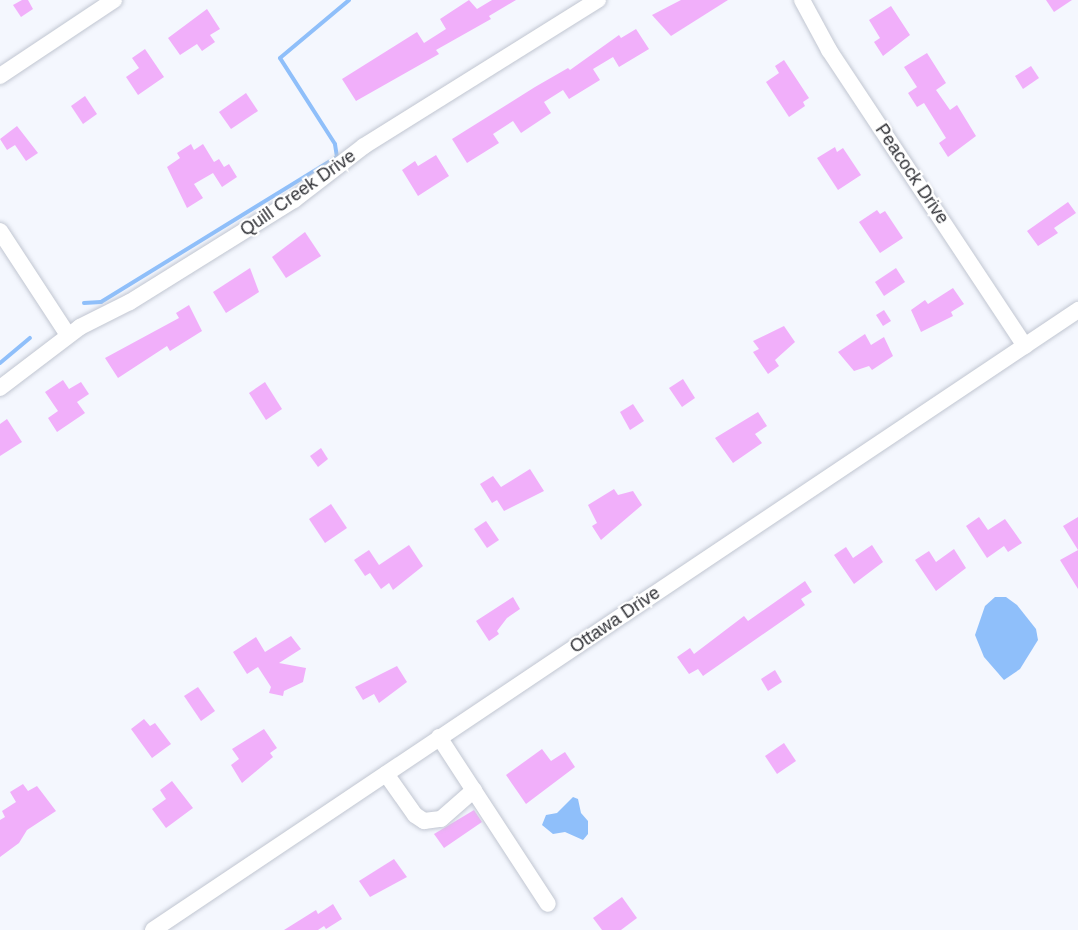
<!DOCTYPE html>
<style>
body{margin:0}
#map{position:relative;width:1078px;height:930px;overflow:hidden;background:#f4f7fe;font-family:Helvetica,sans-serif}
div>[style]{position:absolute}
[style*='--x']{left:calc(var(--x)*1px);top:calc(var(--y)*1px);width:calc(var(--w)*1px);rotate:calc(var(--a)*1deg)}
.water>*{inset:0;background:#8fbffa}
.stream>*{height:4px;margin:-2px;padding:0 2px;transform-origin:2px;border-radius:2px;background:#8fbffa}
.building>*{inset:0;background:#f1affa}
.roads{filter:drop-shadow(0 0 2px #c1c6d1) drop-shadow(0 0 2px #c1c6d1)}
.minor>*{height:16px;margin:-8px;padding:0 8px;transform-origin:8px;border-radius:8px;background:#fff}
span{translate:-50% -50%;white-space:nowrap;text-align:center;line-height:1.15;-webkit-text-stroke:4.5px #fff;paint-order:stroke}
.street-label{font-size:18px;color:#313237}
</style>
<div id="map">
<div class="water">
<i style="clip-path:polygon(995px 597px,1006px 597px,1017px 605px,1036px 629px,1038px 640px,1020px 669px,1004px 680px,984px 657px,975px 635px,985px 606px)"></i>
<i style="clip-path:polygon(573px 797px,578px 799px,581px 813px,588px 821px,588px 834px,583px 840px,565px 832px,553px 834px,542px 825px,546px 815px,557px 813px)"></i>
</div>
<div class="stream">
<i style="--x:84;--y:303;--w:17;--a:-3"></i>
<i style="--x:101;--y:302;--w:277;--a:-31.6"></i>
<i style="--x:337;--y:157;--w:13;--a:-99"></i>
<i style="--x:335;--y:144;--w:102;--a:-122.6"></i>
<i style="--x:280;--y:58;--w:90;--a:-40"></i>
<i style="--x:0;--y:363;--w:39;--a:-40"></i>
</div>
<div class="building">
<i style="clip-path:polygon(22px 0,28px 0,33px 9px,21px 17px,13px 5px)"></i>
<i style="clip-path:polygon(469px 0,477px 9px,492px 0,516px 0,489px 16px,491px 19px,436px 50px,439px 54px,356px 101px,342px 79px,417px 32px,424px 43px,446px 29px,440px 19px)"></i>
<i style="clip-path:polygon(681px 0,728px 0,671px 36px,652px 15px)"></i>
<i style="clip-path:polygon(1046px 0,1072px 0,1054px 12px)"></i>
<i style="clip-path:polygon(891px 6px,910px 35px,883px 56px,874px 42px,880px 38px,869px 20px)"></i>
<i style="clip-path:polygon(207px 9px,220px 29px,210px 35px,215px 42px,202px 51px,197px 44px,180px 55px,168px 38px)"></i>
<i style="clip-path:polygon(636px 29px,649px 49px,619px 67px,613px 57px,593px 69px,600px 80px,569px 99px,563px 90px,544px 102px,551px 113px,521px 133px,513px 121px,493px 134px,499px 143px,467px 163px,452px 139px,535px 87px,568px 68px,570px 70px,619px 35px,621px 38px)"></i>
<i style="clip-path:polygon(145px 49px,164px 77px,138px 95px,126px 77px,139px 68px,132px 58px)"></i>
<i style="clip-path:polygon(927px 53px,946px 83px,936px 90px,950px 110px,957px 105px,976px 136px,948px 157px,939px 143px,946px 138px,924px 103px,917px 107px,908px 93px,917px 87px,904px 67px)"></i>
<i style="clip-path:polygon(784px 60px,809px 98px,803px 102px,805px 106px,789px 117px,766px 82px,779px 73px,775px 66px)"></i>
<i style="clip-path:polygon(1031px 66px,1039px 78px,1023px 89px,1015px 76px)"></i>
<i style="clip-path:polygon(246px 93px,258px 111px,231px 129px,219px 112px)"></i>
<i style="clip-path:polygon(85px 96px,97px 114px,83px 124px,71px 106px)"></i>
<i style="clip-path:polygon(17px 126px,38px 153px,26px 161px,15px 145px,7px 150px,0 139px)"></i>
<i style="clip-path:polygon(191px 144px,194px 150px,203px 144px,214px 162px,219px 159px,224px 167px,229px 164px,237px 177px,222px 187px,213px 173px,194px 184px,203px 198px,187px 208px,167px 167px,180px 158px,177px 153px)"></i>
<i style="clip-path:polygon(835px 147px,837px 152px,843px 148px,861px 175px,838px 190px,817px 158px)"></i>
<i style="clip-path:polygon(436px 155px,449px 176px,418px 196px,402px 170px,415px 161px,418px 166px)"></i>
<i style="clip-path:polygon(1068px 202px,1076px 213px,1054px 228px,1058px 233px,1038px 246px,1027px 231px)"></i>
<i style="clip-path:polygon(877px 210px,880px 214px,885px 211px,903px 238px,880px 253px,859px 222px)"></i>
<i style="clip-path:polygon(305px 232px,321px 256px,286px 278px,272px 257px)"></i>
<i style="clip-path:polygon(250px 268px,259px 292px,226px 313px,213px 292px)"></i>
<i style="clip-path:polygon(896px 268px,905px 282px,884px 296px,875px 282px)"></i>
<i style="clip-path:polygon(953px 288px,964px 304px,951px 312px,953px 316px,921px 332px,911px 310px,925px 300px,928px 304px)"></i>
<i style="clip-path:polygon(189px 305px,202px 331px,170px 351px,167px 346px,118px 378px,105px 358px,179px 318px,176px 313px)"></i>
<i style="clip-path:polygon(884px 310px,891px 321px,883px 326px,876px 315px)"></i>
<i style="clip-path:polygon(784px 326px,795px 342px,775px 360px,779px 366px,768px 374px,753px 352px,759px 349px,753px 341px)"></i>
<i style="clip-path:polygon(865px 334px,871px 345px,884px 337px,893px 356px,872px 370px,869px 366px,854px 371px,838px 352px)"></i>
<i style="clip-path:polygon(683px 379px,695px 398px,682px 407px,669px 388px)"></i>
<i style="clip-path:polygon(63px 380px,69px 389px,81px 382px,89px 394px,77px 402px,85px 413px,57px 432px,48px 418px,58px 411px,45px 392px)"></i>
<i style="clip-path:polygon(265px 382px,282px 409px,266px 420px,249px 393px)"></i>
<i style="clip-path:polygon(633px 404px,644px 421px,630px 430px,620px 412px)"></i>
<i style="clip-path:polygon(758px 412px,767px 426px,755px 434px,762px 443px,733px 463px,715px 438px)"></i>
<i style="clip-path:polygon(7px 419px,22px 442px,0 456px,0 424px)"></i>
<i style="clip-path:polygon(321px 448px,328px 459px,318px 467px,310px 456px)"></i>
<i style="clip-path:polygon(530px 469px,544px 491px,504px 511px,497px 500px,492px 503px,480px 484px,493px 476px,501px 487px)"></i>
<i style="clip-path:polygon(614px 489px,618px 495px,633px 491px,642px 505px,601px 540px,592px 526px,597px 523px,588px 505px)"></i>
<i style="clip-path:polygon(331px 504px,347px 528px,325px 543px,309px 519px)"></i>
<i style="clip-path:polygon(979px 517px,988px 530px,1005px 519px,1022px 543px,1008px 552px,1004px 546px,987px 558px,966px 526px)"></i>
<i style="clip-path:polygon(1078px 517px,1078px 589px,1060px 560px,1078px 550px,1063px 526px)"></i>
<i style="clip-path:polygon(486px 521px,499px 540px,487px 548px,474px 529px)"></i>
<i style="clip-path:polygon(409px 545px,423px 566px,393px 590px,389px 583px,381px 589px,370px 573px,365px 576px,354px 560px,369px 550px,379px 565px)"></i>
<i style="clip-path:polygon(872px 545px,883px 562px,854px 584px,834px 555px,846px 547px,853px 558px)"></i>
<i style="clip-path:polygon(954px 549px,966px 568px,936px 591px,915px 560px,929px 551px,936px 562px)"></i>
<i style="clip-path:polygon(805px 581px,812px 592px,801px 599px,805px 605px,703px 676px,698px 669px,689px 674px,677px 657px,690px 648px,694px 654px,744px 616px,748px 621px)"></i>
<i style="clip-path:polygon(513px 597px,520px 609px,507px 618px,497px 631px,499px 634px,489px 641px,476px 621px)"></i>
<i style="clip-path:polygon(291px 636px,301px 649px,279px 663px,306px 668px,303px 682px,284px 691px,283px 696px,269px 693px,271px 687px,258px 667px,247px 674px,233px 652px,256px 637px,265px 652px)"></i>
<i style="clip-path:polygon(397px 666px,407px 682px,379px 703px,374px 694px,363px 700px,355px 687px)"></i>
<i style="clip-path:polygon(775px 670px,782px 682px,768px 691px,761px 679px)"></i>
<i style="clip-path:polygon(198px 687px,215px 711px,201px 721px,184px 696px)"></i>
<i style="clip-path:polygon(144px 719px,150px 726px,155px 723px,171px 744px,152px 758px,131px 729px)"></i>
<i style="clip-path:polygon(264px 729px,277px 748px,270px 753px,273px 757px,242px 783px,231px 765px,239px 759px,232px 749px)"></i>
<i style="clip-path:polygon(784px 743px,796px 761px,777px 774px,765px 756px)"></i>
<i style="clip-path:polygon(542px 749px,551px 761px,565px 752px,575px 767px,526px 804px,506px 775px)"></i>
<i style="clip-path:polygon(172px 781px,193px 808px,166px 828px,152px 809px,166px 799px,160px 790px)"></i>
<i style="clip-path:polygon(23px 784px,28px 791px,37px 786px,56px 811px,27px 830px,19px 843px,0 857px,0 820px,5px 817px,2px 811px,16px 802px,10px 792px)"></i>
<i style="clip-path:polygon(474px 810px,482px 822px,444px 848px,434px 834px)"></i>
<i style="clip-path:polygon(394px 859px,407px 877px,370px 897px,359px 881px)"></i>
<i style="clip-path:polygon(622px 897px,637px 918px,621px 930px,602px 930px,593px 918px)"></i>
<i style="clip-path:polygon(333px 904px,342px 919px,326px 929px,324px 926px,318px 930px,284px 930px,316px 910px,318px 914px)"></i>
</div>
<div class="roads">
<div class="minor">
<i style="--x:802;--y:0;--w:57;--a:61.6"></i>
<i style="--x:829;--y:50;--w:355;--a:56.5"></i>
<i style="--x:0;--y:76;--w:137;--a:-33.7"></i>
<i style="--x:0;--y:231;--w:124;--a:56.8"></i>
<i style="--x:0;--y:388;--w:101;--a:-37.3"></i>
<i style="--x:80;--y:327;--w:56;--a:-26.6"></i>
<i style="--x:130;--y:302;--w:193;--a:-31.9"></i>
<i style="--x:294;--y:200;--w:88;--a:-37.6"></i>
<i style="--x:364;--y:146;--w:276;--a:-32"></i>
<i style="--x:439;--y:737;--w:199;--a:56.9"></i>
<i style="--x:386;--y:774;--w:50;--a:54.7"></i>
<i style="--x:415;--y:815;--w:11;--a:34"></i>
<i style="--x:424;--y:821;--w:17;--a:-7"></i>
<i style="--x:441;--y:819;--w:44;--a:-41.3"></i>
<i style="--x:153;--y:930;--w:1114;--a:-33.83"></i>
</div>
</div>
<div class="street-label">
<span style="left:912px;top:174px;rotate:56deg">Peacock Drive</span>
<span style="left:298px;top:193px;rotate:-35deg">Quill Creek Drive</span>
<span style="left:615px;top:620px;rotate:-34deg">Ottawa Drive</span>
</div>
</div>
